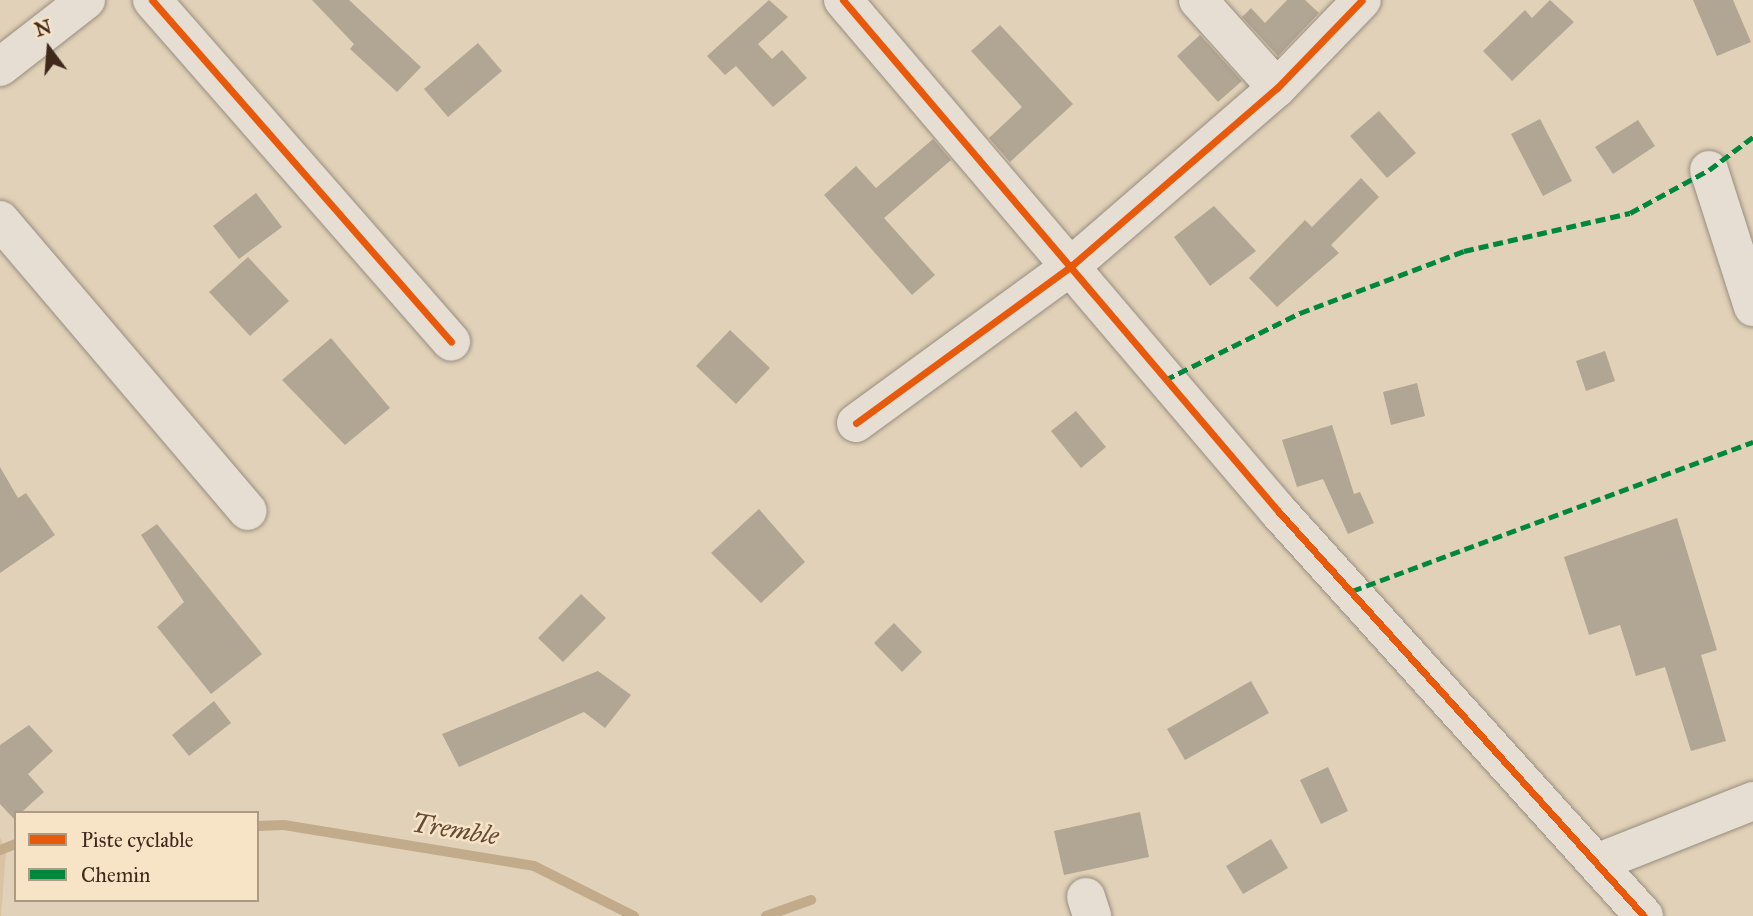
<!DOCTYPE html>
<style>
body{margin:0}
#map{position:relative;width:1753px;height:916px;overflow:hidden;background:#e1d1b8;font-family:"IM FELL Great Primer",serif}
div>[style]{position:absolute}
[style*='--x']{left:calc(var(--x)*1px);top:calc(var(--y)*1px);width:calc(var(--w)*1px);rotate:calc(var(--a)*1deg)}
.green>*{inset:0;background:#dac3a1}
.stream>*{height:10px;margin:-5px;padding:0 5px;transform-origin:5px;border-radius:5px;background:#c2ab8b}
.building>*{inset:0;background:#b1a594}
.roads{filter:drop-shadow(0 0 2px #988d7e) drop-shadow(0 0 2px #988d7e)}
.minor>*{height:38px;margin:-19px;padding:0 19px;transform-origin:19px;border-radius:19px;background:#e6ded2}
.quiet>*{height:5px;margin-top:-2.5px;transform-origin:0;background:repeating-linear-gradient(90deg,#00873e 0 10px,transparent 0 15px)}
.cycleway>*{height:7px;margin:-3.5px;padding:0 3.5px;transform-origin:3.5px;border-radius:3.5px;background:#e8590c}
span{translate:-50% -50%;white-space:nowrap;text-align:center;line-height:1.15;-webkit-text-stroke:5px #f7e4c6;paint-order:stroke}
.water-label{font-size:26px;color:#634b38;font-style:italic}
.legend{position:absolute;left:14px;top:811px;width:245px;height:91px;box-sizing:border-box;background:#f7e4c6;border:2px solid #ae9982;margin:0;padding:9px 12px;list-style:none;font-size:21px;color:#40291c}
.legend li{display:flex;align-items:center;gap:14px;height:35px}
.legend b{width:35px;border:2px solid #ae9982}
.north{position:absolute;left:14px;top:14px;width:70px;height:70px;-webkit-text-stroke:5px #f7e4c6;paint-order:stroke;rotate:344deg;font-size:19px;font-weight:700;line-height:28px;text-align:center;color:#40291c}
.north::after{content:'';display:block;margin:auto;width:24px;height:32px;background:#40291c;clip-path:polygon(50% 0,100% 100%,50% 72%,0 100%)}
</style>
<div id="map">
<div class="green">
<i style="clip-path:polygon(0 837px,6px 852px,1px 916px,0 916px)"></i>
</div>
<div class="stream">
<i style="--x:257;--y:826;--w:27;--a:-2"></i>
<i style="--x:284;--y:825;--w:253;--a:9.3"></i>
<i style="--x:534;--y:866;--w:112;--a:26.6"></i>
<i style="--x:0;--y:850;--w:17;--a:-21"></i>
<i style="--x:766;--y:916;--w:48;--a:-19.6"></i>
</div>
<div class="building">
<i style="clip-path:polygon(312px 0,349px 0,421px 67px,397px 92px,350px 49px,354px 44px)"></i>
<i style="clip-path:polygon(769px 0,788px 17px,758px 44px,772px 59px,782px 50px,807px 78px,773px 107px,736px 66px,725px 75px,707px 56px)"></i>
<i style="clip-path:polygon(1287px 0,1305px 0,1319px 13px,1278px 56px,1242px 17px,1251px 8px,1265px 23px)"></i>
<i style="clip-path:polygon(1550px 0,1574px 22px,1512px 81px,1483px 51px,1525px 10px,1532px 18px)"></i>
<i style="clip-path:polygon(1693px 0,1733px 0,1751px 42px,1717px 56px)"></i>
<i style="clip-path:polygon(1000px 25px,1073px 104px,1010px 162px,989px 138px,1022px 107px,971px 51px)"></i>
<i style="clip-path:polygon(1200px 35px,1242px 81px,1218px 102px,1177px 56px)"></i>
<i style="clip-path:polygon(478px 43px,502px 71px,448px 117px,424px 89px)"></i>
<i style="clip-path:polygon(1379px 111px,1416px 153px,1387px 178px,1350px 136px)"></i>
<i style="clip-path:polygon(1540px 119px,1572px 181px,1543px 196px,1511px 134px)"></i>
<i style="clip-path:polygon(1638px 120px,1655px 146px,1613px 174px,1595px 147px)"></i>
<i style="clip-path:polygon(933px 139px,951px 160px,884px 218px,935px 275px,912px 295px,824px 195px,856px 166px,876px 188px)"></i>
<i style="clip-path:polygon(1361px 178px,1379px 197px,1331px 245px,1339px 253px,1277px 307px,1249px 278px,1305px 220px,1312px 227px)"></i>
<i style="clip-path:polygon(256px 193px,282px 227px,239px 259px,213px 226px)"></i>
<i style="clip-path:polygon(1214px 206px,1256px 251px,1210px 286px,1174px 237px)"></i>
<i style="clip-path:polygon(248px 257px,289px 301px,250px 336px,209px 292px)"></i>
<i style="clip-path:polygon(730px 330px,770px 368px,736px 404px,696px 366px)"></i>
<i style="clip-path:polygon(331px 338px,390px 408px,345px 445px,282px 380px)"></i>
<i style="clip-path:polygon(1605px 351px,1615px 381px,1586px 391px,1576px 361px)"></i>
<i style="clip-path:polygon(1417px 383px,1425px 416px,1391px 425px,1383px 392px)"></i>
<i style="clip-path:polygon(1076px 411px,1106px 447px,1081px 468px,1051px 431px)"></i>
<i style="clip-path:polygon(1332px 425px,1354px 494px,1360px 492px,1374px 523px,1348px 534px,1323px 479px,1297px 487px,1282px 440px)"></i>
<i style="clip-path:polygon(0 467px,18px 498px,26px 493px,55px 535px,0 573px)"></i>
<i style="clip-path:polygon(759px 509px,805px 562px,761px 603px,711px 553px)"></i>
<i style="clip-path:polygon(1677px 518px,1717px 650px,1701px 655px,1726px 741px,1691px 751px,1665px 667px,1636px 676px,1620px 625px,1589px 635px,1564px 557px)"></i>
<i style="clip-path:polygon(157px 524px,262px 654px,211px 694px,157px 627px,184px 602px,141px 535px)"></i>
<i style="clip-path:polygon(581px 594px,606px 618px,563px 662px,538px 638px)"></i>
<i style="clip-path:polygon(894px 623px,922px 652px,902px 672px,874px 643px)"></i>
<i style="clip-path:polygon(598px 671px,631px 695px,605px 728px,584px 712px,459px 767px,442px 734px)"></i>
<i style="clip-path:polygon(1251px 681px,1269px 713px,1185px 760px,1167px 729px)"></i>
<i style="clip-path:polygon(214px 701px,231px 723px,189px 756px,172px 735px)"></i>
<i style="clip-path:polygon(29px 725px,53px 751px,28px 774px,44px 792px,14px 819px,0 804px,0 745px)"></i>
<i style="clip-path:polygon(1328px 767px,1348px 811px,1321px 824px,1300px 780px)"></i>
<i style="clip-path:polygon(1140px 812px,1149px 857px,1064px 875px,1054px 831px)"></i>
<i style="clip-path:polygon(1271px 839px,1288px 868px,1243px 894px,1226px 866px)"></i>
</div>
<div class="roads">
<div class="minor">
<i style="--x:152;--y:0;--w:454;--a:48.8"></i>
<i style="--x:843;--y:0;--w:671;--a:49.59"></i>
<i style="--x:1278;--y:511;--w:546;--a:47.9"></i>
<i style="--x:1198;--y:0;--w:118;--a:48.1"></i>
<i style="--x:0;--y:67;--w:109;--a:-37.9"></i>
<i style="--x:1709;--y:170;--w:144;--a:72.2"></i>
<i style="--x:0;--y:220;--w:382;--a:49.6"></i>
<i style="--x:856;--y:423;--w:265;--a:-36.1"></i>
<i style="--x:1070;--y:267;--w:274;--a:-40.9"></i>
<i style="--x:1277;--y:88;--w:122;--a:-46"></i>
<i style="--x:1599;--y:862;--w:166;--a:-21.6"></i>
<i style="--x:1086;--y:897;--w:20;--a:72"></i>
</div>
</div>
<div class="quiet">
<i style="--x:1165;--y:380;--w:151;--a:-26.4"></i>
<i style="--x:1300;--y:313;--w:175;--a:-20.7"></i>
<i style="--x:1464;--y:251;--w:170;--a:-12.9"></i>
<i style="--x:1630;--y:213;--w:90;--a:-28.6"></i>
<i style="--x:1709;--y:170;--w:55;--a:-36.9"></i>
<i style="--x:1352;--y:591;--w:428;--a:-20.4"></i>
</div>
<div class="cycleway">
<i style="--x:152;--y:0;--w:454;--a:48.8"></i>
<i style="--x:843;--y:0;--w:671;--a:49.59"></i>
<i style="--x:1278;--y:511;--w:546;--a:47.9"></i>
<i style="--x:856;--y:423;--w:265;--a:-36.1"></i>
<i style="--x:1070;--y:267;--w:274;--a:-40.9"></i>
<i style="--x:1277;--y:88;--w:122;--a:-46"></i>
</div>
<div class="water-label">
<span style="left:455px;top:830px;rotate:9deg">Tremble</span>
</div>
<ul class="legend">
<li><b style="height:9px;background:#e8590c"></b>Piste cyclable</li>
<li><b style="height:9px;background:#00873e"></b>Chemin</li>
</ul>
<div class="north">N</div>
</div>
